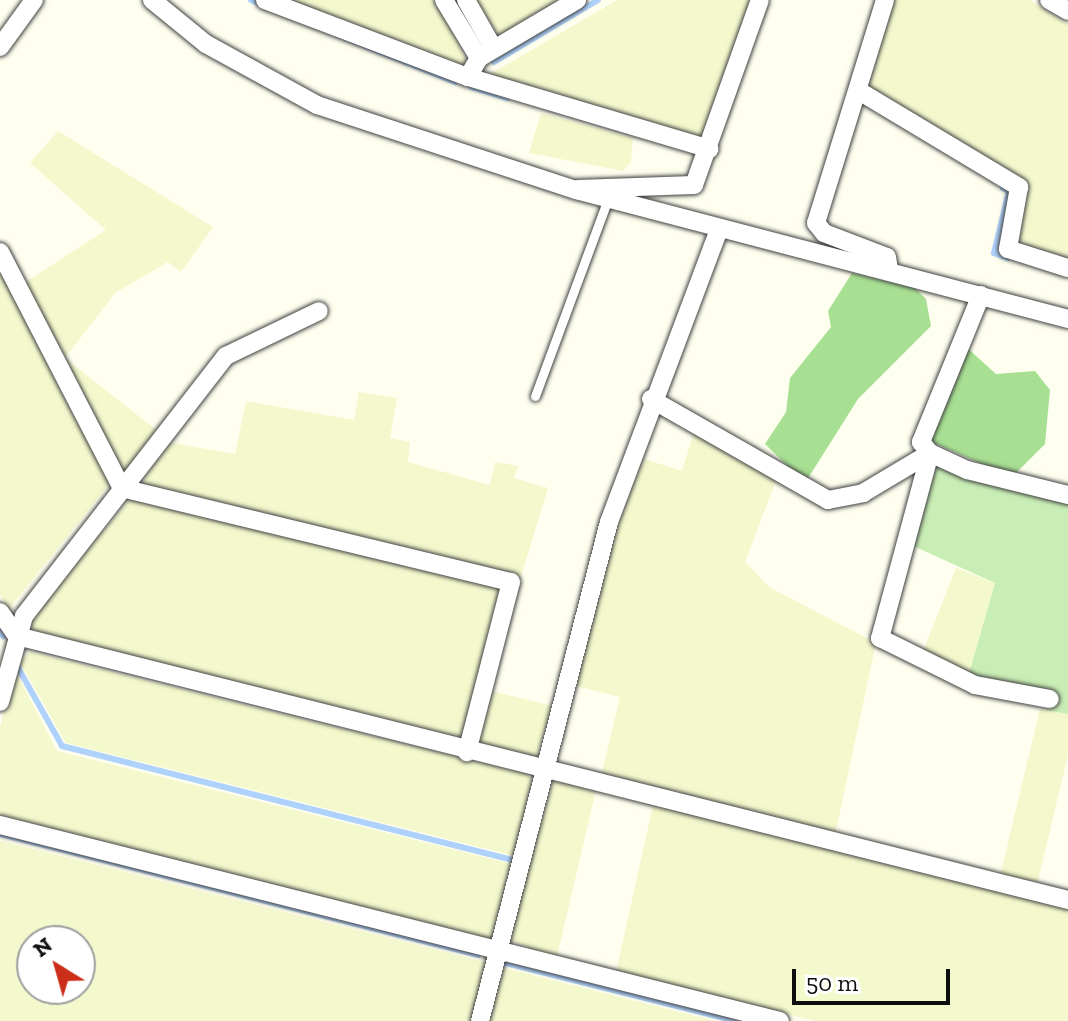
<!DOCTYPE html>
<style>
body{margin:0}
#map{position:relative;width:1068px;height:1021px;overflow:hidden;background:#fffff0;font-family:"Zilla Slab",serif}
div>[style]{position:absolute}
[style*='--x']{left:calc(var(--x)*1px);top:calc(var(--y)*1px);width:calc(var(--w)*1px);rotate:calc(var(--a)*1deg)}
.farmland>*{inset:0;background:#f4f8cd}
.green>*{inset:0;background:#c9eeb5}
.forest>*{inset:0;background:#a8e093}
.stream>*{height:6px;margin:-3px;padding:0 3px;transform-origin:3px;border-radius:3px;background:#afd2fc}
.roads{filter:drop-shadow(0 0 2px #414141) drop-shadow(0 0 2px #414141)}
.service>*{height:9px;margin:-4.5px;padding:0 4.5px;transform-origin:4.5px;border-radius:4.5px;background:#fff}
.minor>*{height:18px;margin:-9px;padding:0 9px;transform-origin:9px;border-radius:9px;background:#fff}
span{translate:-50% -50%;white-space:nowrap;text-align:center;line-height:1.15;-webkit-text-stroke:8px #fff;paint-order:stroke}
.north{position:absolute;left:16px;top:925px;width:80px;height:80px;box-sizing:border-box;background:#fff;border:2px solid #9f9f9f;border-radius:50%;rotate:323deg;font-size:22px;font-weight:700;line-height:32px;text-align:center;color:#0e0e0e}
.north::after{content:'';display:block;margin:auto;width:28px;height:36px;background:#cc2f19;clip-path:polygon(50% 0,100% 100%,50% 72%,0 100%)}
.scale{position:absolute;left:792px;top:969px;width:158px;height:36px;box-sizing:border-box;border:4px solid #0e0e0e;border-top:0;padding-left:10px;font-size:24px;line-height:28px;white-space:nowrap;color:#0e0e0e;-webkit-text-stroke:6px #fff;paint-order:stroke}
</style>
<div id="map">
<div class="farmland">
<i style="clip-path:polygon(282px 0,437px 0,468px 64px,459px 68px)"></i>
<i style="clip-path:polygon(471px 0,566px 0,501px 38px)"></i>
<i style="clip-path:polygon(617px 0,750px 0,708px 133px,697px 139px,495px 80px,492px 73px)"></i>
<i style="clip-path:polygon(890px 0,1030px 0,1068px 24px,1068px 263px,1015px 243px,1026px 190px,871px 92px,867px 81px)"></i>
<i style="clip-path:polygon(541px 113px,633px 138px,631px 162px,623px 171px,529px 153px)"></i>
<i style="clip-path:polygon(58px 131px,213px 227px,181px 272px,168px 262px,115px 293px,65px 358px,159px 432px,128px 472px,118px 470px,21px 285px,106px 230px,30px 163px)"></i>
<i style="clip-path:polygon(0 269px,110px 483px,8px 610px,0 594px)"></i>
<i style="clip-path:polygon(359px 392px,397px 398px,390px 438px,410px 442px,408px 462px,490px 485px,495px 462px,518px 466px,514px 478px,548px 488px,520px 580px,140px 487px,168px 442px,235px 454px,246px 401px,354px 420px)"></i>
<i style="clip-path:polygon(695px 429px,777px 478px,745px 562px,769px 587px,876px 643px,835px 835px,601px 776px,620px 697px,572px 685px,635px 456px,682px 471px)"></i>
<i style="clip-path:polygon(131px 498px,503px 585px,466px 736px,458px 742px,36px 636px,30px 620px)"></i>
<i style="clip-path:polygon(956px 568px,995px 583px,968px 677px,922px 654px)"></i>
<i style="clip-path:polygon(30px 652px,527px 774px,533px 782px,515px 856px,66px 743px,20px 662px)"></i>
<i style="clip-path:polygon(15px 670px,57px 751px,512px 864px,495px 934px,487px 940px,0 819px,0 727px)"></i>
<i style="clip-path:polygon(487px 690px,553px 706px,534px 761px,478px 745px)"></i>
<i style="clip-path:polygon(1040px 709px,1068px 714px,1068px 755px,1037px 885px,1000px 876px)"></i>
<i style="clip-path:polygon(554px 779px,596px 790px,557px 957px,506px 939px)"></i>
<i style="clip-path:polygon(653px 805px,1068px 907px,1068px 1021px,815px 1021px,616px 972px)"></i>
<i style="clip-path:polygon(evenodd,0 841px,488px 963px,473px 1021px,0 1021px,0 841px,32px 941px,80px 941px,80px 989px,32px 989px,32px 941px)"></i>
<i style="clip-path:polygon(500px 967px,715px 1021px,487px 1021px)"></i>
</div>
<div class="green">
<i style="clip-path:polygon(933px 462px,1068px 500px,1068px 714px,1046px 710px,1050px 695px,968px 677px,995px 583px,911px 545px)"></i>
</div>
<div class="forest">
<i style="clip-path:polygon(852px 273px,915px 288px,926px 299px,931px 326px,858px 399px,805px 483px,765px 444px,786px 412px,790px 378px,831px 327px,828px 311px)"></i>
<i style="clip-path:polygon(964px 345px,996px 374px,1035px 371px,1050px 390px,1045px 444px,1012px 477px,927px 440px)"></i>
</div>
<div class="stream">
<i style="--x:251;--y:0;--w:220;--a:21.9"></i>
<i style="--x:494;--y:62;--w:121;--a:-30.8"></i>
<i style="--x:471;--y:87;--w:38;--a:17"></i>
<i style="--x:1003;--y:188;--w:7;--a:27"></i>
<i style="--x:1009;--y:191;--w:64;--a:103.6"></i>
<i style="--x:994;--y:253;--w:15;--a:20"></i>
<i style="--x:0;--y:631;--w:6;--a:59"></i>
<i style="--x:17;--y:666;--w:92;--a:60.6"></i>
<i style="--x:62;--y:746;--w:462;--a:14.2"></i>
<i style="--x:0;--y:834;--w:493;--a:14.2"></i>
<i style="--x:505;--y:963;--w:238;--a:14.1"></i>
</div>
<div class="roads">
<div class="service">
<i style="--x:535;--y:396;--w:210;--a:-69.7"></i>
</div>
<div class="minor">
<i style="--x:152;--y:0;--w:70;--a:39.2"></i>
<i style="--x:206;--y:44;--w:127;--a:28.8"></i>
<i style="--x:317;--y:105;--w:273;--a:18.2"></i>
<i style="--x:576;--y:190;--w:509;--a:14.69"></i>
<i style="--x:265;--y:0;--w:217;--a:20.8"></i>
<i style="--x:468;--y:77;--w:252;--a:16.6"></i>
<i style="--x:444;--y:0;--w:68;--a:58.9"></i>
<i style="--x:466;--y:0;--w:56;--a:60.3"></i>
<i style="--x:885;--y:0;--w:233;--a:107.2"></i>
<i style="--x:816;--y:223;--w:13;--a:51"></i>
<i style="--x:824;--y:233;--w:67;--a:20.9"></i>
<i style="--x:887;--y:257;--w:13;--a:81"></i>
<i style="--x:1049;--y:0;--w:22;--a:30"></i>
<i style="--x:0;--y:47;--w:58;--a:-54.1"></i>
<i style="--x:468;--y:77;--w:22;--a:-60"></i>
<i style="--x:479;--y:58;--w:114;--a:-30.6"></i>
<i style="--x:859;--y:91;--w:187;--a:31"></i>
<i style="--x:1019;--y:187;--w:63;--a:100.1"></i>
<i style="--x:1008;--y:249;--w:63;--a:17.6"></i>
<i style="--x:578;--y:189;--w:116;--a:-2"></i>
<i style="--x:694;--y:185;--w:196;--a:-70.4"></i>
<i style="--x:0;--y:252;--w:266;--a:62.7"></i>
<i style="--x:122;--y:488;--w:400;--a:13.6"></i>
<i style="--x:511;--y:582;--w:176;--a:104.5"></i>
<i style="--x:981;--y:295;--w:159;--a:112.2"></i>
<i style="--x:921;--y:442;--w:14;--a:51"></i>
<i style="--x:930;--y:453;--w:192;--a:105.1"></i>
<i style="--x:880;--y:638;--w:106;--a:26.3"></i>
<i style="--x:975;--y:685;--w:76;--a:10.6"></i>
<i style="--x:651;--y:399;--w:204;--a:29.7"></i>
<i style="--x:828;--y:500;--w:36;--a:-11"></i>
<i style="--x:863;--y:493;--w:78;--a:-30.8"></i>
<i style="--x:930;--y:453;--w:41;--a:24.7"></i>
<i style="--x:967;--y:470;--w:104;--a:13.9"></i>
<i style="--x:0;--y:612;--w:29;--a:55"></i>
<i style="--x:17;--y:636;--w:1084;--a:14.1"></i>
<i style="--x:0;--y:702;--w:89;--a:-74.4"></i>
<i style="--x:24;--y:616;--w:329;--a:-52.2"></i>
<i style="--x:226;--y:356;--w:103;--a:-25.8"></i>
<i style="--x:0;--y:825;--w:804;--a:14.11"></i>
<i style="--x:480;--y:1021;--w:515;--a:-75.51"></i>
<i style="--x:609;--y:522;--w:313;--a:-69.4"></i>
</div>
</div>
<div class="north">N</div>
<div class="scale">50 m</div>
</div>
